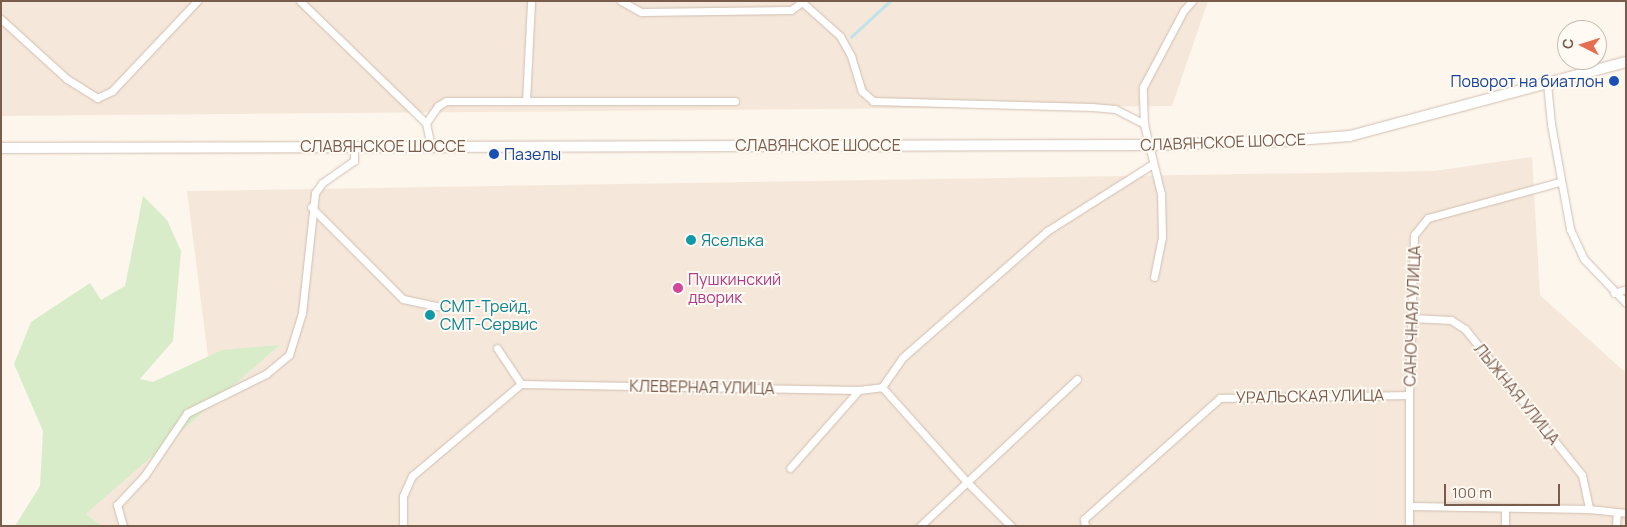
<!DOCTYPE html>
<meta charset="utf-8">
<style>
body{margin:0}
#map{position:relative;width:1627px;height:527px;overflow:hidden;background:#fdf6ec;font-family:Manrope,sans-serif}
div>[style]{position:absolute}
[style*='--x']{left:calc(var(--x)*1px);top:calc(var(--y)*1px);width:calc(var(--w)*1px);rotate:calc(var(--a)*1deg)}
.residential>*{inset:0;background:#f5e8da}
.green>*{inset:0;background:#d8ecc9}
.stream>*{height:2.5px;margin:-1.25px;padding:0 1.25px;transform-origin:1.25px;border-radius:1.25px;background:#bfe3e8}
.roads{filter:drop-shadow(0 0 1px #d1beb0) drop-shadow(0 0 1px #d1beb0)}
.minor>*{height:7px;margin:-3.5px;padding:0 3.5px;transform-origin:3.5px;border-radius:3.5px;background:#fff}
.secondary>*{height:10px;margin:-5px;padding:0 5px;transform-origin:5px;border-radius:5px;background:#fff}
.dots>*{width:14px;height:14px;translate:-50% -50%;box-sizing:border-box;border:2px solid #fffaf3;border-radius:50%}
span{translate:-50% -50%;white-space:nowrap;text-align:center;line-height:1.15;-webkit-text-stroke:4px #fffaf3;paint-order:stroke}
.transit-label{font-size:16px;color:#164399}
.right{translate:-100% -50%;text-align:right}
.left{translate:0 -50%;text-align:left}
.street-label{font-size:16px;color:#7a5c4d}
.culture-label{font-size:16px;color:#0d838f}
.hotel-label{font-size:16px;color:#b23c85}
.frame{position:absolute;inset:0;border:2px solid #7a5c4d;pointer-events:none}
.north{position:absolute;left:1557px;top:20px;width:50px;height:50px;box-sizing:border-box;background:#fffaf3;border:1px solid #cabbb1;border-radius:50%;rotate:275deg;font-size:14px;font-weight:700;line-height:20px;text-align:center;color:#7a5c4d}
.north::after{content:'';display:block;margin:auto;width:18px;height:22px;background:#e76f51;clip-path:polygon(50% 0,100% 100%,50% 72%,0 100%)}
.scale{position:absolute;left:1444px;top:484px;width:116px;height:22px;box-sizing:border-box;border:2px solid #7a5c4d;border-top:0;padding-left:6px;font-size:15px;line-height:18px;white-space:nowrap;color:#7a5c4d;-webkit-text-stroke:4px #fffaf3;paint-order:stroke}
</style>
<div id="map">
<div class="residential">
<i style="clip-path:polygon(1px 1px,1208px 1px,1172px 106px,1px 116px)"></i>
<i style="clip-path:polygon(1532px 157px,1540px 295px,1626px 373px,1626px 526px,102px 526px,86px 514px,280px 345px,208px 357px,187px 191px,1434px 171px)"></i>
</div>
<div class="green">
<i style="clip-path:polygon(143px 196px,167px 220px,181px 251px,173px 341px,140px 379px,153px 382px,222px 350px,280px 345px,86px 514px,102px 526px,15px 526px,40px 486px,43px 431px,14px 364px,31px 322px,90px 283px,101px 300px,125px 286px)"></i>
</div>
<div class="stream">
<i style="--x:851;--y:37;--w:53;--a:-42.7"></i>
</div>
<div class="roads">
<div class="minor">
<i style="--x:300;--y:1;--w:175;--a:44.1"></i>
<i style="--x:426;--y:123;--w:24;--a:78"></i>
<i style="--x:621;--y:1;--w:23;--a:29"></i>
<i style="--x:641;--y:12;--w:150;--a:-0.8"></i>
<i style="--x:791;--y:10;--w:14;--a:-36"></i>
<i style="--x:802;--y:2;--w:51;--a:41.8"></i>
<i style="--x:840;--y:36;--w:23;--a:61"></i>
<i style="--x:851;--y:56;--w:37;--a:73"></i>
<i style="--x:862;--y:91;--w:15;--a:42"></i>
<i style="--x:873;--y:101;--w:219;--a:1.6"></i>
<i style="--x:1092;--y:107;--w:23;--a:5"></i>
<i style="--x:1115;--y:109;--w:33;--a:27"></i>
<i style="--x:1;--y:19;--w:89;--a:42.3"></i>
<i style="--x:67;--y:79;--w:36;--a:32"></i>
<i style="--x:97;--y:98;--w:17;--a:-25"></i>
<i style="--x:112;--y:91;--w:124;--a:-46.6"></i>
<i style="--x:1547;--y:83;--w:41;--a:84.4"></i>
<i style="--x:1551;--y:124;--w:107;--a:79.7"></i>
<i style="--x:1570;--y:229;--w:33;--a:65"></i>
<i style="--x:1584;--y:259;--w:61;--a:46.3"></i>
<i style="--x:526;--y:101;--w:100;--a:-87.1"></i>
<i style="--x:426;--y:123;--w:21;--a:-55"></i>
<i style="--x:438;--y:106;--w:9;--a:-32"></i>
<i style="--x:446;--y:101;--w:289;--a:0"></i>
<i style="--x:311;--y:207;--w:130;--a:45"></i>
<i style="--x:403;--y:299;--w:35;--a:12"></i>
<i style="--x:1154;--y:277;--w:41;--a:-78.7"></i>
<i style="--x:1162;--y:237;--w:43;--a:-91.3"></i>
<i style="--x:1161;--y:194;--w:72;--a:-103.7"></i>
<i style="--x:1144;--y:124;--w:37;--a:-92"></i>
<i style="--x:1143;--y:87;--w:87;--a:-62"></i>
<i style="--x:1184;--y:10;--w:12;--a:-48"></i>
<i style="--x:1614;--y:293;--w:13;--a:-18"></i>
<i style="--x:1412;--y:318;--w:39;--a:3"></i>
<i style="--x:1451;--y:320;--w:17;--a:33"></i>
<i style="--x:1465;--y:329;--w:187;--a:51.3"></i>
<i style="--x:1582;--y:475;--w:35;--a:78"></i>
<i style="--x:497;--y:348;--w:43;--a:56.3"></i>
<i style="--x:882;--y:387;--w:35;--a:-55"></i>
<i style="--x:902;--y:358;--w:193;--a:-41.2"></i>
<i style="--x:1047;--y:231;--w:123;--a:-32.4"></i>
<i style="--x:882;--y:387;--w:126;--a:48.2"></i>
<i style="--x:966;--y:481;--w:64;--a:45"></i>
<i style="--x:790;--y:468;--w:104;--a:-48.5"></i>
<i style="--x:1410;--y:506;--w:179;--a:1"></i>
<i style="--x:1589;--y:509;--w:37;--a:6"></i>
<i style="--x:1505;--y:509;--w:17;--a:90"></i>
<i style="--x:123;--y:526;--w:22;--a:-106"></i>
<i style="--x:117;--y:505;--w:41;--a:-47"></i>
<i style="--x:145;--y:475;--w:75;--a:-55.9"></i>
<i style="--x:187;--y:413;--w:88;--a:-26.3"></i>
<i style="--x:266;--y:374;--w:30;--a:-40"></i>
<i style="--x:289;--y:355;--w:44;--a:-72.8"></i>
<i style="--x:302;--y:313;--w:121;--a:-83.8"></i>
<i style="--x:315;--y:193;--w:12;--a:-55"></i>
<i style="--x:322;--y:183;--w:39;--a:-35"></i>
<i style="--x:354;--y:161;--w:15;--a:-90"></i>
<i style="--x:403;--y:526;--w:30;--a:-90"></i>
<i style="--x:403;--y:496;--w:22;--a:-66"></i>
<i style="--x:412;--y:476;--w:143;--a:-40.2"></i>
<i style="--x:521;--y:384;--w:338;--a:1"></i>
<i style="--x:859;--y:390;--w:23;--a:-7"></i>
<i style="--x:920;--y:526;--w:215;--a:-43.1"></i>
<i style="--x:1085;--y:526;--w:7;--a:-98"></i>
<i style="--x:1084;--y:519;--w:182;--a:-41.7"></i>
<i style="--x:1220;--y:398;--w:189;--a:-0.9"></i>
<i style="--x:1409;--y:526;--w:131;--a:-90"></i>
<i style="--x:1409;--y:395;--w:160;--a:-88.2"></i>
<i style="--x:1414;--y:235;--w:22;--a:-51"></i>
<i style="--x:1428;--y:218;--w:137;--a:-15.3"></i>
<i style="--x:1616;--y:526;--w:14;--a:-86"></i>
</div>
<div class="secondary">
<i style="--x:1;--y:148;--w:1150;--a:-0.15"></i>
<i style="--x:1151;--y:145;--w:133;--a:-1.7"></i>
<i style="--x:1284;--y:141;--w:66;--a:-4.3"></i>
<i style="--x:1350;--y:136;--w:286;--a:-15"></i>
</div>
</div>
<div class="dots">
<i style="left:1614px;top:81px;background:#1a4fb4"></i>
<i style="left:494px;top:154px;background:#1a4fb4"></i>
<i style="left:691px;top:240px;background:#0f9aa8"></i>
<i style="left:678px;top:288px;background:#d1479c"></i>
<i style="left:430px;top:315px;background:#0f9aa8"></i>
</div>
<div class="transit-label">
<span class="right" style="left:1604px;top:81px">Поворот на биатлон</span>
<span class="left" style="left:504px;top:154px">Пазелы</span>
</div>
<div class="street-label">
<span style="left:1223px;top:142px;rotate:-2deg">СЛАВЯНСКОЕ ШОССЕ</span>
<span style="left:818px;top:145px">СЛАВЯНСКОЕ ШОССЕ</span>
<span style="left:383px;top:146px">СЛАВЯНСКОЕ ШОССЕ</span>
<span style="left:1412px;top:316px;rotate:-88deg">САНОЧНАЯ УЛИЦА</span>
<span style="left:702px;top:387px;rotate:1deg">КЛЕВЕРНАЯ УЛИЦА</span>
<span style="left:1517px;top:394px;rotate:51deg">ЛЫЖНАЯ УЛИЦА</span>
<span style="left:1310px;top:396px;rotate:-1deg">УРАЛЬСКАЯ УЛИЦА</span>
</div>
<div class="culture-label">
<span class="left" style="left:701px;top:240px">Яселька</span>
<span class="left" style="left:440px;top:315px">СМТ-Трейд,<br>СМТ-Сервис</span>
</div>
<div class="hotel-label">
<span class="left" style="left:688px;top:288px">Пушкинский<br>дворик</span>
</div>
<div class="frame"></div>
<div class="north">С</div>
<div class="scale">100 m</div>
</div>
